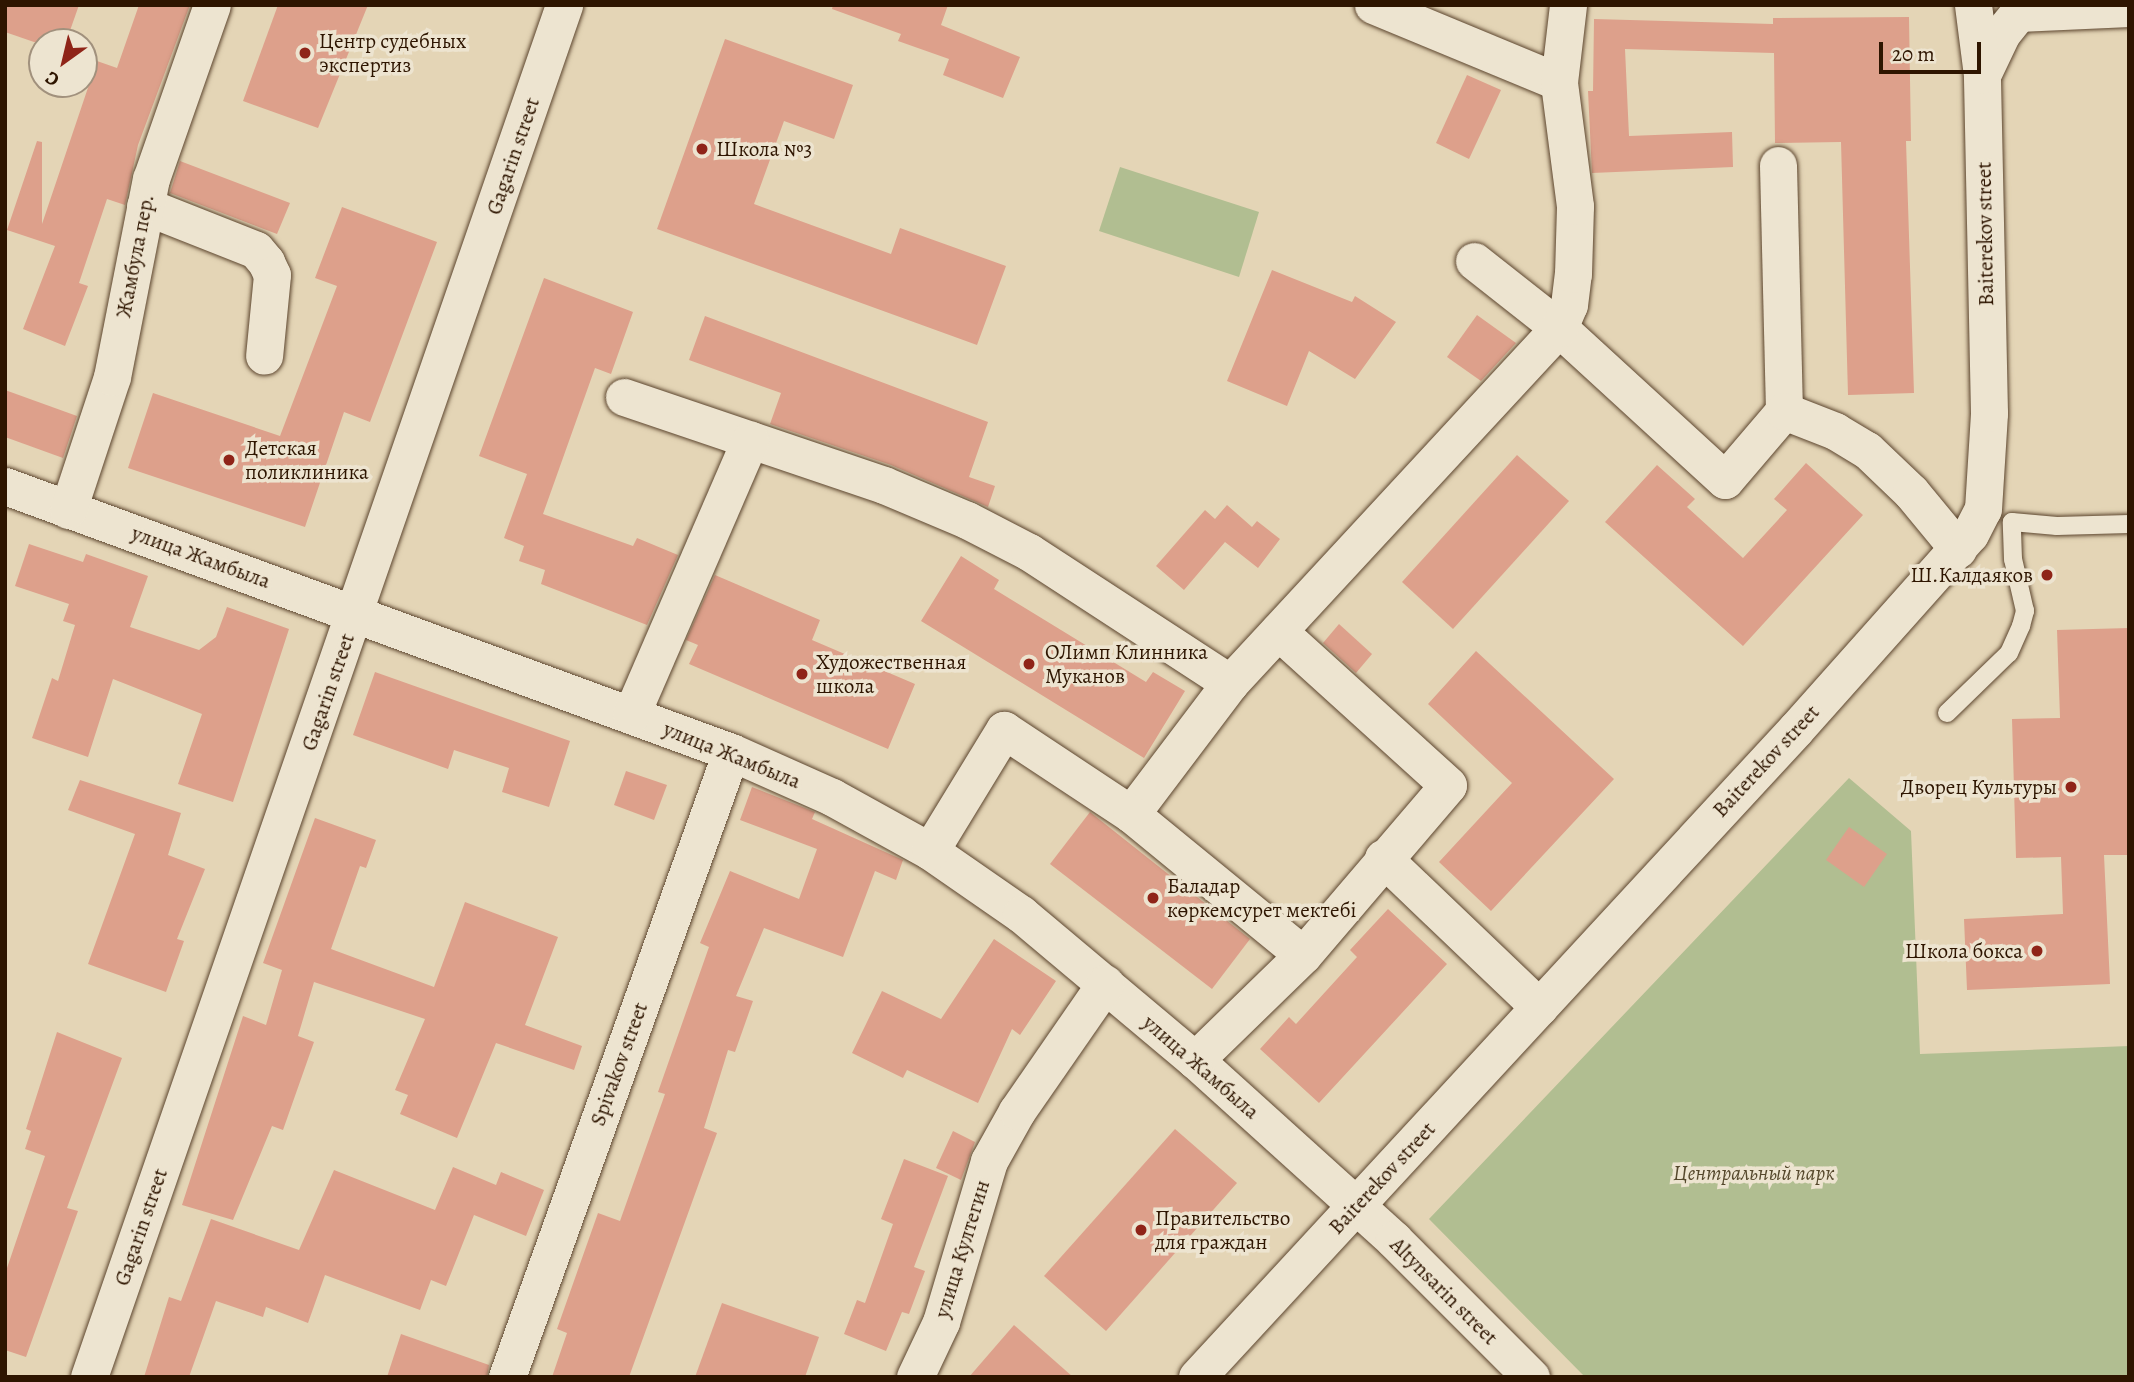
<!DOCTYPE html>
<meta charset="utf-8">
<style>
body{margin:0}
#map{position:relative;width:2134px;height:1382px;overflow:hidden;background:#e4d5b6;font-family:Alegreya,serif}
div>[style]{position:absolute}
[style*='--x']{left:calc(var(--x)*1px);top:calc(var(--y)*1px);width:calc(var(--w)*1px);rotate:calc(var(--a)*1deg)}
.green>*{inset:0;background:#b1be91}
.building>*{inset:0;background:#dda08b}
.roads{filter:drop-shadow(0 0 2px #5c452e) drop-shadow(0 0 2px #5c452e)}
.lane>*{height:18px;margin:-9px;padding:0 9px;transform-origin:9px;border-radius:9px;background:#ede4d0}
.street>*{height:37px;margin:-18.5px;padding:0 18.5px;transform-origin:18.5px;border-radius:18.5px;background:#ede4d0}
.dots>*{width:19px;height:19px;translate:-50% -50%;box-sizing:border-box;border:4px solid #ede4d0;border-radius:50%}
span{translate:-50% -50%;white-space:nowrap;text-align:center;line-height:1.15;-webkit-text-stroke:7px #ede4d0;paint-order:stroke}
.poi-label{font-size:21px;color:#2e1500}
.left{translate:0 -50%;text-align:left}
.right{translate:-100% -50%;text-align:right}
.street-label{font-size:21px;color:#2e1500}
.park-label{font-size:21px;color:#55482c;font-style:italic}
.frame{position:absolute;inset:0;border:7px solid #2e1500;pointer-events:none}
.north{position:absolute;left:28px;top:28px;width:70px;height:70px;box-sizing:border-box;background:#ede4d0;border:2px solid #a1917d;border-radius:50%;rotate:214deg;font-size:19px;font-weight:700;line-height:28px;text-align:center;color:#2e1500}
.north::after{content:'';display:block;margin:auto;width:24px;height:32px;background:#8f2418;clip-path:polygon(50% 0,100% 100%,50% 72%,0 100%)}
.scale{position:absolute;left:1879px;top:42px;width:102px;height:32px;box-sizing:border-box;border:4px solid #2e1500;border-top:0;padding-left:9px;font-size:21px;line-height:24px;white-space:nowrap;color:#2e1500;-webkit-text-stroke:5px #ede4d0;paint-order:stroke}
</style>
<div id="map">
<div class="green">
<i style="clip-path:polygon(1120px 167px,1259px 212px,1239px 277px,1099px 231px)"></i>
<i style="clip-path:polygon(1849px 778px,1911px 831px,1920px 1054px,2129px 1046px,2129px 1377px,1585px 1377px,1429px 1219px)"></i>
</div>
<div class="building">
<i style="clip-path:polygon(5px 5px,79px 5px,66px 42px,34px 42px,5px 32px)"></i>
<i style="clip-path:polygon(139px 5px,190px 5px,138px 145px,125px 205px,107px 199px,79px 283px,88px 286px,65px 346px,23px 329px,55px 246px,7px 230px,37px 141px,42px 142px,42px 224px,97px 61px,117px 68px)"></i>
<i style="clip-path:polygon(278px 5px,368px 5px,318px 128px,243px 101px)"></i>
<i style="clip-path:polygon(833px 5px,948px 5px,941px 25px,1020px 57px,1003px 98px,943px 75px,949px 59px,898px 41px,901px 34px,832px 9px)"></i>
<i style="clip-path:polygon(1909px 17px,1911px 141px,1906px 141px,1914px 393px,1848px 395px,1841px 142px,1775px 143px,1774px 53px,1625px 49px,1629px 136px,1732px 132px,1733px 167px,1592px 173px,1588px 91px,1593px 91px,1594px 19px,1773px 24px,1773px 18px)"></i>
<i style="clip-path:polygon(725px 39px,853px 85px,834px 139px,784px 121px,754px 204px,891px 254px,900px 228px,1006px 266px,977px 345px,657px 229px)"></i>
<i style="clip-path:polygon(1467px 75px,1501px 90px,1469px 159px,1436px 143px)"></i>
<i style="clip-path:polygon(180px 161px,290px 203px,277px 234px,170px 193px)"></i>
<i style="clip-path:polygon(342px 207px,437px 242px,370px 422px,344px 412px,305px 527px,128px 468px,153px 393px,280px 436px,337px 286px,315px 278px)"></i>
<i style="clip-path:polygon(1272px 270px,1352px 302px,1355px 296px,1396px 322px,1355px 379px,1309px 351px,1287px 406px,1227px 381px)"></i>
<i style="clip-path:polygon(544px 278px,633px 312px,611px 374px,595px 368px,543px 514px,633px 546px,637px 538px,678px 555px,647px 625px,541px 584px,545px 570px,519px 561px,524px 546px,504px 538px,527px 474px,479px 456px)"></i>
<i style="clip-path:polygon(1477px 315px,1516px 343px,1481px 381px,1447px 357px)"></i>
<i style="clip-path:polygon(705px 316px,988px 422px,969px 477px,995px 486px,988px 507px,891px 465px,770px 424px,781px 393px,689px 360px)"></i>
<i style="clip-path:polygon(5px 390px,77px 416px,63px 458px,5px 437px)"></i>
<i style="clip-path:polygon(1517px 455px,1569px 501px,1453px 629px,1402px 582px)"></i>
<i style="clip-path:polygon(1806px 463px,1863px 515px,1743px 646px,1605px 522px,1657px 465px,1695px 499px,1687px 507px,1743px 558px,1787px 510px,1774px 499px)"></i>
<i style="clip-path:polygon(1227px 505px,1252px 527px,1257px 521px,1280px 539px,1258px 568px,1225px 542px,1184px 590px,1156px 566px,1205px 510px,1215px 519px)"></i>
<i style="clip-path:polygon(29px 544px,83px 562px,86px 554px,148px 576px,130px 627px,199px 650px,216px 637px,227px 607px,289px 629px,233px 802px,178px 784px,202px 714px,113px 679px,88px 757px,32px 738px,52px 678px,58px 681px,75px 625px,63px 621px,69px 604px,15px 586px)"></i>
<i style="clip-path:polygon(961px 556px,999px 580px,994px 589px,1146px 682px,1153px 672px,1185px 691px,1144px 758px,921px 621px)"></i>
<i style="clip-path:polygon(715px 575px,820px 620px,812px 640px,915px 684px,888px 749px,689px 664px,698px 645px,686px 640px)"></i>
<i style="clip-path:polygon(1339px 624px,1372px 654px,1356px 673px,1323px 643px)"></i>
<i style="clip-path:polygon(2129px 628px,2129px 855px,2104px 855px,2110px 984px,1967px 990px,1964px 919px,2063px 914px,2061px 857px,2016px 858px,2012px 719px,2060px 718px,2057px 630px)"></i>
<i style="clip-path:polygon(1476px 651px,1614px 779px,1491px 911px,1439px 862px,1512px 783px,1428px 704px)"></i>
<i style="clip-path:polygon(375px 672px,570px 741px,549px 807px,502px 792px,509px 768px,454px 750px,448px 769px,353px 735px)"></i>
<i style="clip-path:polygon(626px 771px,667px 785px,654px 820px,614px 805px)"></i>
<i style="clip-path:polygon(80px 780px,181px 813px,168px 855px,205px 869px,177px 939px,184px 941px,166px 992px,88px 964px,135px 834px,68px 810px)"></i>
<i style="clip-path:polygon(752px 787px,815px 812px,812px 819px,903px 860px,896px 880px,875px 871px,843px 957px,764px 928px,736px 996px,753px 1001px,735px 1052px,728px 1050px,704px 1128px,717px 1133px,629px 1377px,552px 1377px,567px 1333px,557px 1329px,598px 1213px,620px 1221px,665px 1094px,658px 1092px,709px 947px,700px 943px,730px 871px,799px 899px,817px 849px,740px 820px)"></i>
<i style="clip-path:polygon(1090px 812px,1250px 939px,1212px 989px,1050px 864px)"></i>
<i style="clip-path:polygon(315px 818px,376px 840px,366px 868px,360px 866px,331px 949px,434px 987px,465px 902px,558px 937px,525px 1025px,582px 1046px,574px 1070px,496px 1043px,457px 1138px,400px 1114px,408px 1095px,395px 1090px,425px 1019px,314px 982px,298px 1036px,314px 1042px,283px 1130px,272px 1126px,233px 1220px,182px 1205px,243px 1016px,266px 1025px,282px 970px,263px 963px)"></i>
<i style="clip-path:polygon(1849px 827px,1887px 854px,1864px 887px,1826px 860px)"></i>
<i style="clip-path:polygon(1388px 909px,1447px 964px,1319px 1103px,1260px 1049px,1289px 1017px,1296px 1024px,1357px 957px,1350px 950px)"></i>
<i style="clip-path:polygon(994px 939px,1056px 981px,1020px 1035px,1012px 1029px,978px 1103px,907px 1070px,903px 1078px,852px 1053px,882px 991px,941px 1019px)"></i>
<i style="clip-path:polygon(57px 1032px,122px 1058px,67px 1208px,78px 1211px,26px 1357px,5px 1350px,5px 1274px,45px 1156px,25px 1149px,31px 1131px,26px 1129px)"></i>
<i style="clip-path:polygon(1175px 1129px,1237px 1183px,1106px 1331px,1044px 1276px)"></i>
<i style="clip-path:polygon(953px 1131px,975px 1142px,961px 1180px,936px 1168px)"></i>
<i style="clip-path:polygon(904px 1159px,948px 1176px,914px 1267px,925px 1271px,909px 1314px,902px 1312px,886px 1351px,844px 1334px,857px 1300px,865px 1303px,893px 1224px,881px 1219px)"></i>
<i style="clip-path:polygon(453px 1167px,496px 1185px,501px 1172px,544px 1190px,526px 1236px,474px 1215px,446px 1286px,431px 1280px,420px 1310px,325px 1275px,308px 1323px,266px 1307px,263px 1317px,216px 1301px,189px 1377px,144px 1377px,169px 1297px,181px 1301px,211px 1219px,299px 1250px,334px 1170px,435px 1210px)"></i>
<i style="clip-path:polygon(722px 1303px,819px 1337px,805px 1377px,695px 1377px)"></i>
<i style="clip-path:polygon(1014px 1325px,1073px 1377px,969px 1377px)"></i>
<i style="clip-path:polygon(401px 1334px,489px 1365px,487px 1377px,387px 1377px)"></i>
</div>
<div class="roads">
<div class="lane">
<i style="--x:1947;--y:713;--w:86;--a:-44.1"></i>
<i style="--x:2009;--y:653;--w:30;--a:-66"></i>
<i style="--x:2021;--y:626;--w:16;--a:-75"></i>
<i style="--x:2025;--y:611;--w:53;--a:-103"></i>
<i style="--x:2013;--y:559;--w:37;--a:-92"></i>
<i style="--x:2012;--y:522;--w:45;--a:5.1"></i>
<i style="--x:2057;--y:526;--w:72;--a:-1.6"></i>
</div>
<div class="street">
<i style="--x:1373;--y:5;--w:201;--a:22.5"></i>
<i style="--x:1982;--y:75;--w:47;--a:-64.5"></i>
<i style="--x:2002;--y:33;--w:26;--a:-51"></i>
<i style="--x:2018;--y:13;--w:111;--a:-2.6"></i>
<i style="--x:145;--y:206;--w:119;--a:21.6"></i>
<i style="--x:256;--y:250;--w:16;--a:50"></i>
<i style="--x:266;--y:262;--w:14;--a:65"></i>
<i style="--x:272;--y:275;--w:81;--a:95.6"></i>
<i style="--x:1474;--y:261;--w:108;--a:38.2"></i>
<i style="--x:1559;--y:328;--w:225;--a:42.5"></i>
<i style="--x:1725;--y:480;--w:91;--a:-49.5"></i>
<i style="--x:1784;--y:411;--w:246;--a:-91.4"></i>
<i style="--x:624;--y:397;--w:274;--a:18.7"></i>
<i style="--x:884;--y:485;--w:90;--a:22.9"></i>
<i style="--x:967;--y:520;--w:70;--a:27.3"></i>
<i style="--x:1029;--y:552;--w:240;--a:33.1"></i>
<i style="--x:1784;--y:411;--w:55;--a:21.4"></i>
<i style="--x:1835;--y:431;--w:37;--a:31"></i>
<i style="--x:1867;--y:450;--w:61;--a:43.7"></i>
<i style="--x:1911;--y:492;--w:74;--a:50.5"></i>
<i style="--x:5;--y:486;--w:773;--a:20.12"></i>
<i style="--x:731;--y:752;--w:111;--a:24"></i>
<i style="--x:832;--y:797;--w:112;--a:28.9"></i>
<i style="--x:930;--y:851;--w:111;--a:34.7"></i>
<i style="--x:1021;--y:914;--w:227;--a:40"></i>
<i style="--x:1195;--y:1060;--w:268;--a:42.1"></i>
<i style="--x:1394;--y:1240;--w:194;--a:45"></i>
<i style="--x:68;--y:510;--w:140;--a:-71.7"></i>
<i style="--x:112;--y:377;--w:202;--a:-78.9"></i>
<i style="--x:151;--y:179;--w:184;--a:-70.7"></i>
<i style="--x:631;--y:715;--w:300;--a:-66.6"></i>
<i style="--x:1131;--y:814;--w:164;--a:-52.9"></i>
<i style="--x:1230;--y:683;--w:484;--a:-47.2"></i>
<i style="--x:1559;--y:328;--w:25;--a:-67"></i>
<i style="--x:1569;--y:305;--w:31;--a:-83"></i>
<i style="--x:1573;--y:274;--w:68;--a:-88.3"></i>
<i style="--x:1575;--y:206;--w:125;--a:-97.4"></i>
<i style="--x:1559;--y:82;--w:78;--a:-83.3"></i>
<i style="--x:930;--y:851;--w:142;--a:-58.6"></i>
<i style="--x:1004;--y:730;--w:152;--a:33.5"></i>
<i style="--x:1131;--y:814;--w:222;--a:39.3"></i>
<i style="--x:1383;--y:858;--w:216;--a:43.7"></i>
<i style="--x:1195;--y:1060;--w:151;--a:-44.2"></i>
<i style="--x:1303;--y:955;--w:223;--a:-49.5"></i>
<i style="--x:1448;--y:785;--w:229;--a:-137.8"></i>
<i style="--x:89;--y:1377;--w:1452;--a:-70.9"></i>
<i style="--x:507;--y:1377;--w:664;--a:-70.28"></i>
<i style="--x:915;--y:1377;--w:61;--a:-64.7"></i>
<i style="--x:941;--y:1322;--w:168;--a:-73.4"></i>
<i style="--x:989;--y:1161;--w:57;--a:-60.8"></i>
<i style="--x:1017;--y:1111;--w:155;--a:-55.3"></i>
<i style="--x:1197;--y:1377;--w:882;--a:-47.25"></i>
<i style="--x:1796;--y:729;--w:261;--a:-48.3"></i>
<i style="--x:1970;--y:534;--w:28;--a:-63"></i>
<i style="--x:1983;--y:509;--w:96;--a:-86.4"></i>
<i style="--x:1989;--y:413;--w:338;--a:-91.2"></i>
<i style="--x:1982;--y:75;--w:71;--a:-97.3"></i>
</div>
</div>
<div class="dots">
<i style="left:305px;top:53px;background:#8f2418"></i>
<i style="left:702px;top:149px;background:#8f2418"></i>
<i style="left:229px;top:460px;background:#8f2418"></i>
<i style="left:2047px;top:575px;background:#8f2418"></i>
<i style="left:1029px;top:664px;background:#8f2418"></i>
<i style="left:802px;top:674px;background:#8f2418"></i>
<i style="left:2071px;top:787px;background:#8f2418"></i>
<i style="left:1153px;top:898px;background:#8f2418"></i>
<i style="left:2037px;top:951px;background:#8f2418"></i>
<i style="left:1141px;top:1230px;background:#8f2418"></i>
</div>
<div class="poi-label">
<span class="left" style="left:319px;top:53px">Центр судебных<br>экспертиз</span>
<span class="left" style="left:716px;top:149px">Школа №3</span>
<span class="left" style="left:245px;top:460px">Детская<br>поликлиника</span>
<span class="right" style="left:2033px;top:575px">Ш.Калдаяков</span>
<span class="left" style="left:1045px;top:664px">ОЛимп Клинника<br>Муканов</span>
<span class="left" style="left:816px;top:674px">Художественная<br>школа</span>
<span class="right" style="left:2057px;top:787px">Дворец Культуры</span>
<span class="left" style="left:1167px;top:898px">Баладар<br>көркемсурет мектебі</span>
<span class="right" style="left:2023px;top:951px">Школа бокса</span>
<span class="left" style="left:1155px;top:1230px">Правительство<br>для граждан</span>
</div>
<div class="street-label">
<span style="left:513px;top:156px;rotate:-71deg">Gagarin street</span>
<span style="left:1985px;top:234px;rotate:-91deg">Baiterekov street</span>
<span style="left:135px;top:256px;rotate:-79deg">Жамбула пер.</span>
<span style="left:201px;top:557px;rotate:20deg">улица Жамбыла</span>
<span style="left:328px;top:692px;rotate:-71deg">Gagarin street</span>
<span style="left:732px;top:755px;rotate:22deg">улица Жамбыла</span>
<span style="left:1766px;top:761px;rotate:-47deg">Baiterekov street</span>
<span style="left:619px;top:1064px;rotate:-70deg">Spivakov street</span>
<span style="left:1201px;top:1067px;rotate:41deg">улица Жамбыла</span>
<span style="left:1382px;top:1178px;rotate:-47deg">Baiterekov street</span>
<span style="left:141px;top:1227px;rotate:-71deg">Gagarin street</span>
<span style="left:962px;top:1249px;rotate:-73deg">улица Култегин</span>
<span style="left:1444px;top:1291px;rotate:45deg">Altynsarin street</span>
</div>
<div class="park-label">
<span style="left:1754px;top:1173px">Центральный парк</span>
</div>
<div class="frame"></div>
<div class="north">С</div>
<div class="scale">20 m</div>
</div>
